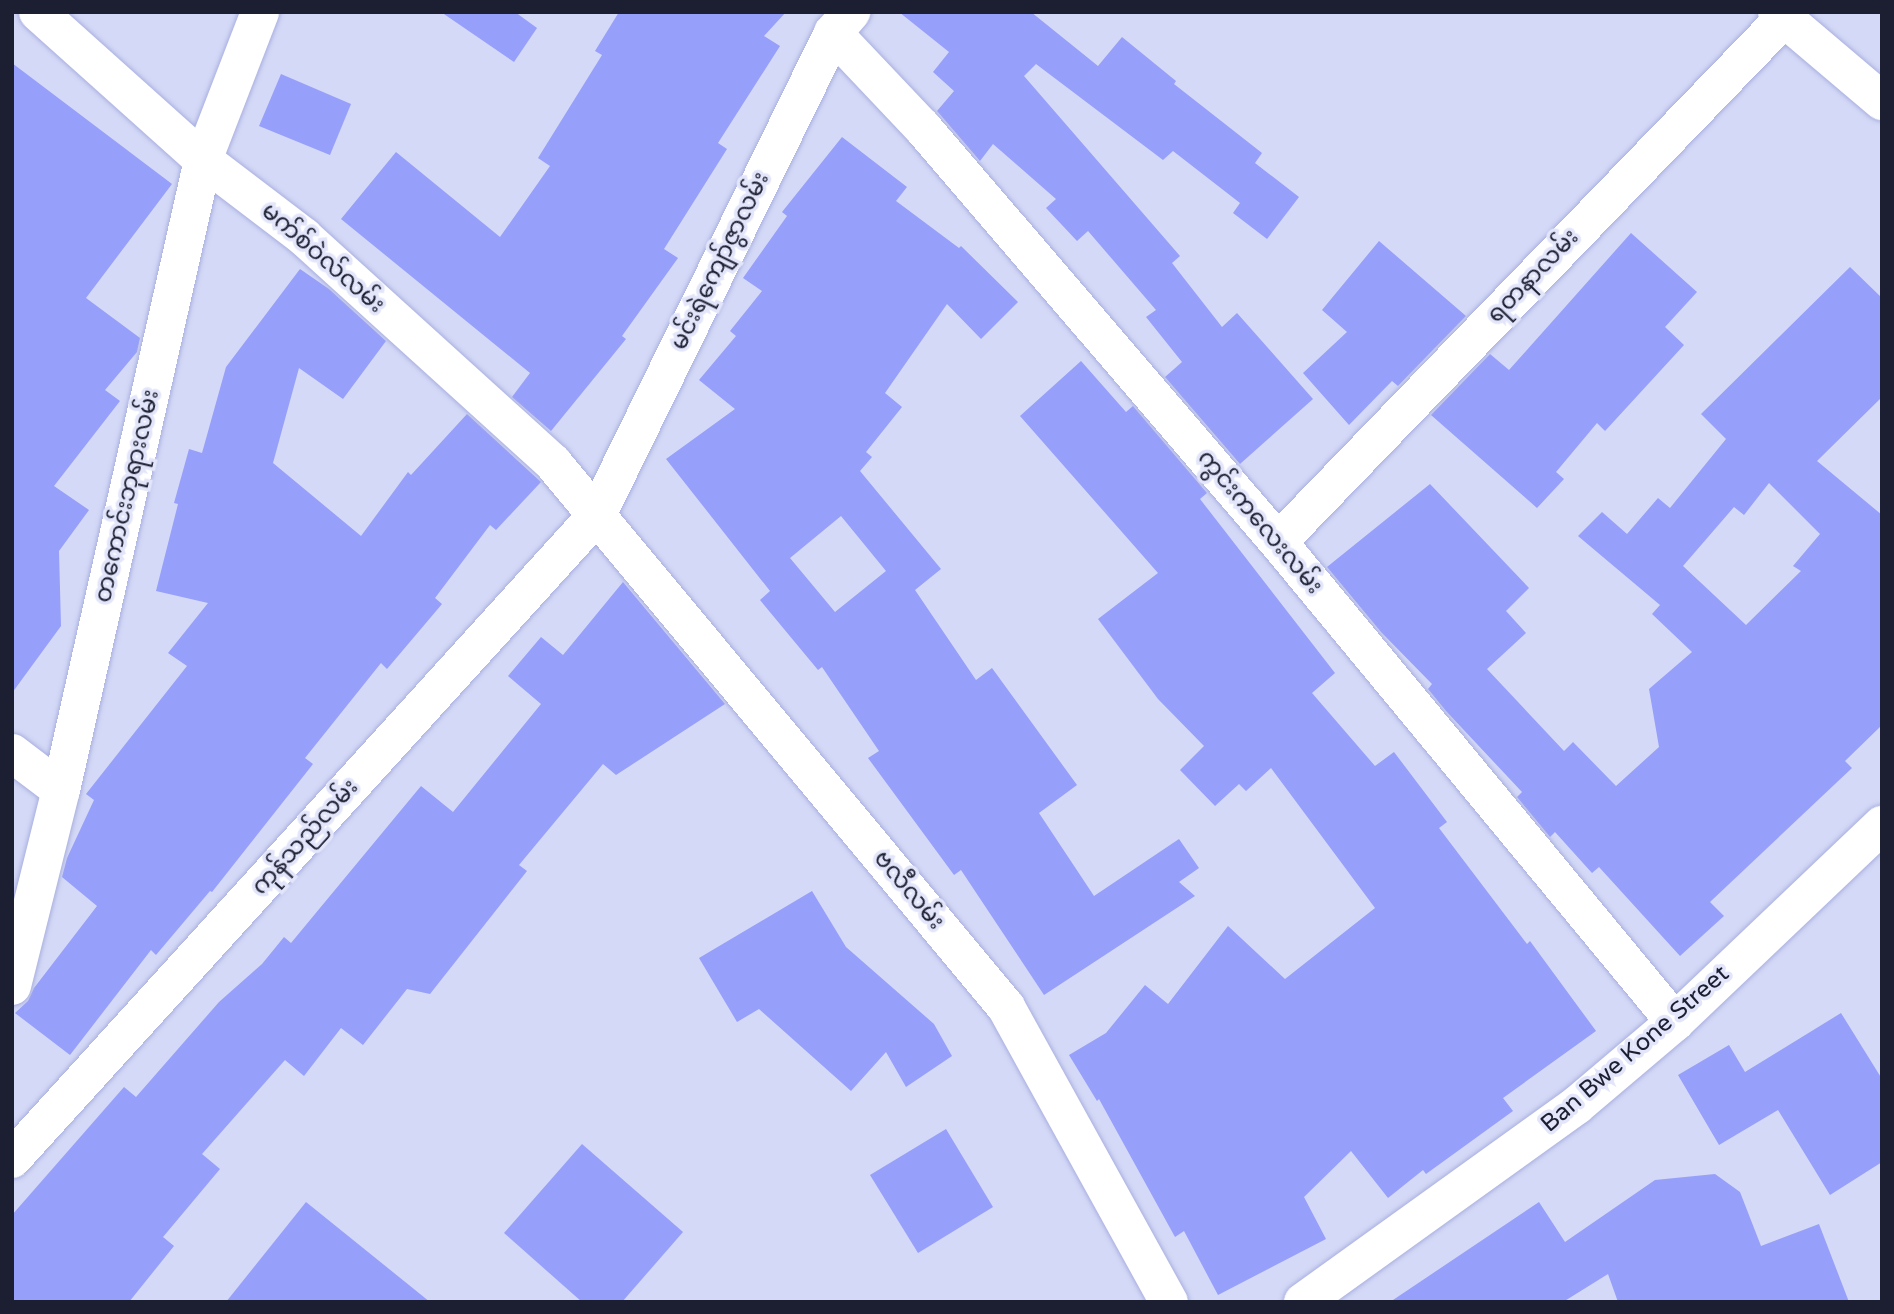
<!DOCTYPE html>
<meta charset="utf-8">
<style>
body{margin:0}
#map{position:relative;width:1894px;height:1314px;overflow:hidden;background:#d4d9f7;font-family:"Varela Round","Noto Sans Myanmar",sans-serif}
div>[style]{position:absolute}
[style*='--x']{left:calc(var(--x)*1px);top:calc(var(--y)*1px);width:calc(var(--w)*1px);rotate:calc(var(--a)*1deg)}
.building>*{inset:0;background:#969ffa}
.roads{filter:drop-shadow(0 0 2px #a8afdf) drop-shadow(0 0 2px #a8afdf)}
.minor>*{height:38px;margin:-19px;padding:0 19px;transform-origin:19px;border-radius:19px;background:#fff}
.major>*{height:38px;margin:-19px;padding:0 19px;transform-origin:19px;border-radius:19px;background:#fff}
span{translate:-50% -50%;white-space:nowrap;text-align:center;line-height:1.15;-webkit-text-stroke:7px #e3e6fb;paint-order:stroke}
.street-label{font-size:24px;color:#1c1f31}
.frame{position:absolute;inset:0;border:14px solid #1c1f31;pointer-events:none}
</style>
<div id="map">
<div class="building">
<i style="clip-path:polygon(441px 12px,515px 12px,537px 28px,514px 62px)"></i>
<i style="clip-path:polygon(619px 12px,786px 12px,764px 36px,780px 46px,718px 143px,727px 149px,664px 249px,678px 258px,622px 336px,626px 339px,551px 431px,512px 397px,530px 373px,341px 219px,396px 152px,500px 237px,550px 166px,538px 158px,602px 55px,595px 51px)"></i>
<i style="clip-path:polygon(899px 12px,1031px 12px,1098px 66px,1122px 37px,1176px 81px,1174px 84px,1262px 153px,1255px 163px,1299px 197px,1267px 239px,1233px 213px,1240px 203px,1173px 151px,1163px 160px,1036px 64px,1024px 76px,1180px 256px,1172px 263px,1222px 327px,1237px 313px,1313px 399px,1240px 464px,1165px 377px,1182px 362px,1146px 317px,1156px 310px,1088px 231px,1077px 241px,1046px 208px,1056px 199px,993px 144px,980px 161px,937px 111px,954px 91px,933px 72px,949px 52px)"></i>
<i style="clip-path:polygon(12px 63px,172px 184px,86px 298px,140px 338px,137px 352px,105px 390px,120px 401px,54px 486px,89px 510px,59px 551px,61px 626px,12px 693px)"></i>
<i style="clip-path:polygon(281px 74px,351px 104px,330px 155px,259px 126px)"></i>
<i style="clip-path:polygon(evenodd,842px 137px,907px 187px,896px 201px,959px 248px,961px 246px,1018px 302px,981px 339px,947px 304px,885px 393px,902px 407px,866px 452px,872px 457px,860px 471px,941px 569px,915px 590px,976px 680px,992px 668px,1077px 785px,1039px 813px,1094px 896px,1179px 839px,1199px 868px,1179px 882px,1195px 896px,1044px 995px,961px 870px,954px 875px,868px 758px,879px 751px,822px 667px,818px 670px,760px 600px,770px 591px,666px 459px,735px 409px,699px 380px,736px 336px,730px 331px,762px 291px,743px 278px,787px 216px,782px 212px,842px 137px,841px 516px,886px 571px,835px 612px,790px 558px,841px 516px)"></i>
<i style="clip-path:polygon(1631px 233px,1697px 292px,1665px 327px,1684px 345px,1605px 431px,1597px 423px,1556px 472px,1564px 479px,1537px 508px,1431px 415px,1490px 354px,1509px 370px)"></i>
<i style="clip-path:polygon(1379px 241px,1466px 316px,1398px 386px,1392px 381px,1349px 425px,1303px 373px,1347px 332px,1322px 310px)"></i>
<i style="clip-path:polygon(evenodd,1850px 267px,1882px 298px,1882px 397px,1817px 461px,1882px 515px,1882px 725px,1845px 761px,1852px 768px,1710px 902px,1724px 916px,1680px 956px,1599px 867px,1592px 873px,1555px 832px,1550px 837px,1517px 797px,1522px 792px,1446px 711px,1428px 689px,1432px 684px,1381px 632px,1327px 567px,1430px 484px,1529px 588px,1506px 611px,1526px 633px,1487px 669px,1564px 751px,1573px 742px,1616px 786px,1659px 747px,1649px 689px,1692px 652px,1652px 614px,1660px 605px,1578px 536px,1602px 512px,1627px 534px,1658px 498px,1670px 508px,1726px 439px,1701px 414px,1850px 267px,1769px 483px,1820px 534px,1793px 566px,1801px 571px,1746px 625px,1683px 566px,1734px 507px,1744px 515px,1769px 483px)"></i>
<i style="clip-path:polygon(300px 269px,329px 289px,386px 341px,343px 399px,299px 368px,273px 463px,361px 536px,408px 472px,411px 475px,467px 414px,541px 482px,496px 530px,490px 525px,435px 598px,442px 604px,387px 669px,381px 663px,305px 758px,313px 764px,212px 892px,210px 891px,156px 955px,151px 950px,70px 1055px,15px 1013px,28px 1001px,34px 988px,97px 906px,62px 877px,67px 858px,94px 800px,86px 794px,187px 666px,168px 653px,208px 603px,156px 591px,178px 504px,174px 503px,189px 449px,202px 453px,226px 367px)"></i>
<i style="clip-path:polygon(1081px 361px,1126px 412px,1133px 406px,1207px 493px,1200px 499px,1335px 673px,1312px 693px,1375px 766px,1394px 752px,1447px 822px,1439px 828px,1527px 944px,1530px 941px,1596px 1031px,1503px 1098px,1513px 1111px,1426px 1174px,1423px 1170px,1388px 1198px,1351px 1151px,1304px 1197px,1326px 1239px,1218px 1295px,1184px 1231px,1175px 1237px,1099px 1099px,1097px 1101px,1069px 1055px,1106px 1033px,1145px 985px,1168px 1004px,1228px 926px,1285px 979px,1375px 908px,1271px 768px,1246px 791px,1239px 784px,1215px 806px,1180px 770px,1204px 746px,1158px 699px,1098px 619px,1158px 573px,1020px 416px)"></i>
<i style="clip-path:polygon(623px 582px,725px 704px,616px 775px,603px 764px,519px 865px,527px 871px,430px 994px,407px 989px,363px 1045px,341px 1028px,304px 1076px,285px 1060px,202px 1154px,220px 1169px,163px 1237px,174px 1246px,129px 1302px,12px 1302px,12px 1215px,124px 1087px,136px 1097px,219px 1002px,262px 964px,284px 937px,291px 943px,421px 786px,453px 812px,541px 704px,508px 676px,541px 637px,563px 655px)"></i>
<i style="clip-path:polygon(812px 891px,846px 947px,934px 1024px,952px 1056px,906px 1087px,886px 1052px,851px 1091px,759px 1009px,737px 1022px,699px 958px)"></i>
<i style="clip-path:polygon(1841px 1013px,1882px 1079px,1882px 1162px,1830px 1195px,1778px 1110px,1719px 1145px,1678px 1075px,1729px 1045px,1745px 1072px)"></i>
<i style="clip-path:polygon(946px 1129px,993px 1207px,918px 1253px,870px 1175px)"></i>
<i style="clip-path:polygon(582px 1144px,683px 1232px,622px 1302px,582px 1302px,504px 1233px)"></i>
<i style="clip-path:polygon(1715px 1174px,1740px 1192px,1761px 1246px,1819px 1224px,1849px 1302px,1618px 1302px,1608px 1274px,1563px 1302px,1390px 1302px,1539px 1202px,1565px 1242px,1655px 1180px)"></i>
<i style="clip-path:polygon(306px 1202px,430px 1302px,226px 1302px)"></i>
</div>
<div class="roads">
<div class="minor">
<i style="--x:38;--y:12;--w:222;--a:41.9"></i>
<i style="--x:203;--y:160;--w:127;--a:37.3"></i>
<i style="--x:304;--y:237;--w:336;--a:42.2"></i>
<i style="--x:553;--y:463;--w:708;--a:50.22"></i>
<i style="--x:1006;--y:1007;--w:337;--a:61.1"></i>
<i style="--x:1777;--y:12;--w:138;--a:40.3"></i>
<i style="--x:833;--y:33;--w:129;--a:46.6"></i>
<i style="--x:922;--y:127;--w:547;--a:49.38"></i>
<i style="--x:1278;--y:542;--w:623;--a:50.41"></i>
<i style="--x:597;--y:515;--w:537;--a:-63.91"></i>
<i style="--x:833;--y:33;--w:28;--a:-49"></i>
<i style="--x:1278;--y:542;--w:737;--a:-45.99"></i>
<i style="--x:12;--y:753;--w:61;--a:37.1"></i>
<i style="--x:1303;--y:1302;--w:337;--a:-35.7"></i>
<i style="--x:1577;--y:1105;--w:128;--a:-40.3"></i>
<i style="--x:1675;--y:1022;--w:286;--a:-43.6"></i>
</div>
<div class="major">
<i style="--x:12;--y:986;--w:202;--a:-76"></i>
<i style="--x:61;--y:790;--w:646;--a:-77.3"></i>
<i style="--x:203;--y:160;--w:159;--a:-68.9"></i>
<i style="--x:12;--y:1159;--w:870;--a:-47.75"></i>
</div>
</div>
<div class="street-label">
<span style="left:323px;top:258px;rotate:41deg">မက်စ်ဝဲလ်လမ်း</span>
<span style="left:720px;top:261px;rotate:-64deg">မင်းရဲကျော်ဇွာလမ်း</span>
<span style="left:1533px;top:276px;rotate:-46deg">ရတနာလမ်း</span>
<span style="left:127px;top:496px;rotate:-77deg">တကောင်းဘုရားလမ်း</span>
<span style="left:1260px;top:522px;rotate:50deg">ကွင်းကလေးလမ်း</span>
<span style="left:305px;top:837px;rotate:-48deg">ကုန်သည်လမ်း</span>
<span style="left:909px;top:890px;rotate:50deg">ဗလီလမ်း</span>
<span style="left:1635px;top:1049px;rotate:-41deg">Ban Bwe Kone Street</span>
</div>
<div class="frame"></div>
</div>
